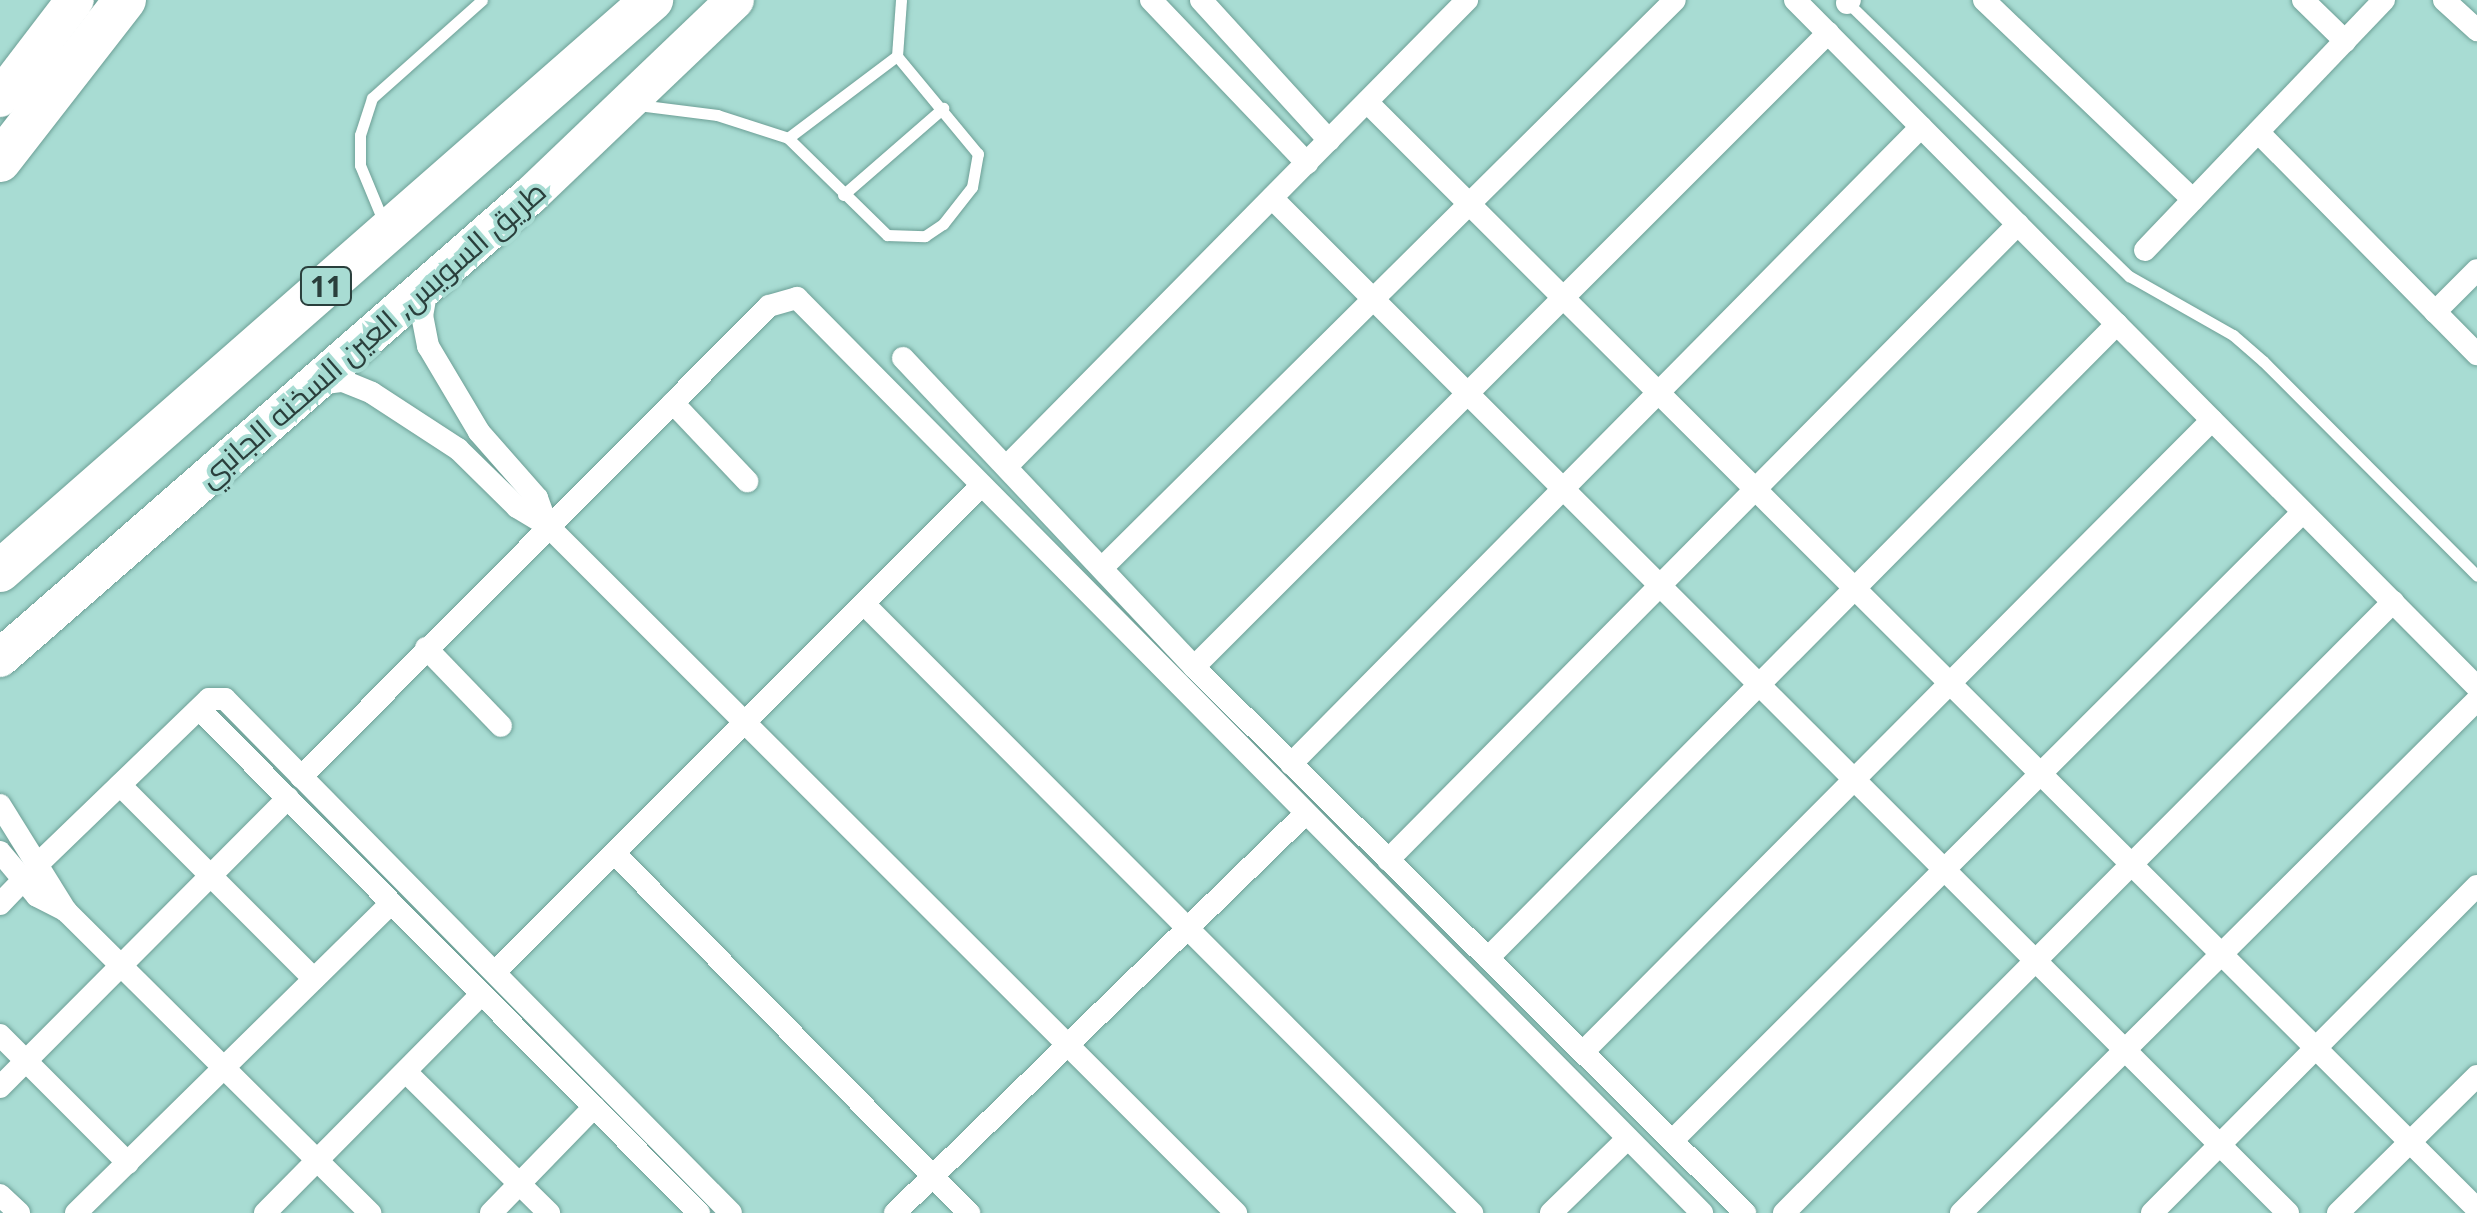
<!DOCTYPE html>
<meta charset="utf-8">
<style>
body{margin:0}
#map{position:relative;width:2477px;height:1213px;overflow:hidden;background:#a8dcd3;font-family:"Noto Sans",Cairo,sans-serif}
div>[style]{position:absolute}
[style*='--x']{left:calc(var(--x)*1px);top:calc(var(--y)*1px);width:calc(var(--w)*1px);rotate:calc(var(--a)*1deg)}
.roads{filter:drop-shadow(0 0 2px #6d9f96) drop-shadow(0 0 2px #6d9f96)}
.lane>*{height:11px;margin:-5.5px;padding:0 5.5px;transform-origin:5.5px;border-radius:5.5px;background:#fff}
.street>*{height:22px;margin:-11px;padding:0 11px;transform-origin:11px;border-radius:11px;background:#fff}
.primary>*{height:38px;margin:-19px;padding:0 19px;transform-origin:19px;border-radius:19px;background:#fff}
.highway>*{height:42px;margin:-21px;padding:0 21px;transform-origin:21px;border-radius:21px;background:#fff}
span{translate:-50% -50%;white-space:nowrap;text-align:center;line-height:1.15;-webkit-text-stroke:8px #a8dcd3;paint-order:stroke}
.shield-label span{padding:2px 8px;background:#a8dcd3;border:2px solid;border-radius:8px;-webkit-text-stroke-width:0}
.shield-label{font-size:28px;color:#2a3f3c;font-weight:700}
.street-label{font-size:30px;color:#2a3f3c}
</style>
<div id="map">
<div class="roads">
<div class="lane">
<i style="--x:1848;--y:3;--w:392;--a:44.2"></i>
<i style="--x:2129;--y:276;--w:120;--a:29.6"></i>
<i style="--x:2233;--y:335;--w:40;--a:41"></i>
<i style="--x:2263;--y:361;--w:303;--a:45.1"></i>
<i style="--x:638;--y:105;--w:80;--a:7.2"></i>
<i style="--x:717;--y:115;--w:75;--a:17.9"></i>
<i style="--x:788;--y:138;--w:136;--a:-37"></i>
<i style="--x:897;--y:56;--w:56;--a:-85.9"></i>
<i style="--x:788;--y:138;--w:139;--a:44.4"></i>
<i style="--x:887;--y:235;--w:38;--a:2"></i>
<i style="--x:925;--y:236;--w:22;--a:-34"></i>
<i style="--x:943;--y:224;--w:47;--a:-51.9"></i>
<i style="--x:972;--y:187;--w:34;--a:-80"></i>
<i style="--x:978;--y:154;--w:127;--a:-129.6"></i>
<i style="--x:843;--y:195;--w:133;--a:-41"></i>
<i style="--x:384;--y:223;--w:63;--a:-112.5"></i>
<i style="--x:360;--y:165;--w:30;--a:-90"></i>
<i style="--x:360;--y:135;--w:39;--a:-72"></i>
<i style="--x:372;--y:98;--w:147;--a:-41.7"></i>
</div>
<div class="street">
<i style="--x:1151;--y:0;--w:226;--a:46.3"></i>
<i style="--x:1201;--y:0;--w:190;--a:47.6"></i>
<i style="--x:1795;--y:0;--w:968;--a:45.21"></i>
<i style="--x:1984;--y:0;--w:289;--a:43.7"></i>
<i style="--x:2303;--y:0;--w:59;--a:44.3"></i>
<i style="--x:2444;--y:0;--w:45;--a:42.3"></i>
<i style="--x:1847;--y:3;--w:4;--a:-45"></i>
<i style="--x:1367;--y:102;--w:1568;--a:44.92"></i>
<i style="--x:2258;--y:132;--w:312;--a:45.4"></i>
<i style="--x:1272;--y:198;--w:1436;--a:44.97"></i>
<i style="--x:2145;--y:250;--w:346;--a:-46.3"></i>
<i style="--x:427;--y:288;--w:27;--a:100"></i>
<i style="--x:422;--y:315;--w:32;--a:79"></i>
<i style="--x:428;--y:346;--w:100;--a:59.3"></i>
<i style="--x:479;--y:432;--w:88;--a:48.7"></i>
<i style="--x:537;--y:498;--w:29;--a:70"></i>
<i style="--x:2435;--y:312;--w:59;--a:-45"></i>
<i style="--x:903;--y:358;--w:424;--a:46.7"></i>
<i style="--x:1194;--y:667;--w:776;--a:44.74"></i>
<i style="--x:317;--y:384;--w:26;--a:-7"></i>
<i style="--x:343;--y:381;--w:31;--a:22"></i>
<i style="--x:372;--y:393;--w:103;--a:33.1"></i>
<i style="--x:458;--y:449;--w:83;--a:44.5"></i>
<i style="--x:517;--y:507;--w:35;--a:31"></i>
<i style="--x:547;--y:525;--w:974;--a:44.96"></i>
<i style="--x:673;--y:403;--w:108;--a:46.5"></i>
<i style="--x:1007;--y:466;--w:655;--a:-45.37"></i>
<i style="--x:1103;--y:567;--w:805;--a:-44.75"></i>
<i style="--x:864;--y:604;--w:861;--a:45.05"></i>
<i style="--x:426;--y:648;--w:108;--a:46.1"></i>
<i style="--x:1194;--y:667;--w:897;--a:-45"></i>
<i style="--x:199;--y:709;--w:710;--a:45.23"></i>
<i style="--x:1291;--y:764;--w:896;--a:-45.32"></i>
<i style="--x:301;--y:777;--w:664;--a:-45.18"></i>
<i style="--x:769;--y:306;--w:29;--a:-16"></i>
<i style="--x:797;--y:298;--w:1287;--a:45.31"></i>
<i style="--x:120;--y:785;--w:274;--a:45"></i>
<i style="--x:0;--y:805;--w:125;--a:58.1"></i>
<i style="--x:66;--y:911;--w:429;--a:44.8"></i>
<i style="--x:0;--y:852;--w:57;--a:49.9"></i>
<i style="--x:37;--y:896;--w:33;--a:27"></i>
<i style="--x:614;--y:853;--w:506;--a:45.4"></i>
<i style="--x:1388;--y:860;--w:895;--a:-45.27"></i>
<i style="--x:39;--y:863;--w:236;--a:-44"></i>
<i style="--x:209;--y:699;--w:16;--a:0"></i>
<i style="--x:225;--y:699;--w:721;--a:45.45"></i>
<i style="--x:0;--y:904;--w:32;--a:-46"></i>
<i style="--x:1488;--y:958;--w:893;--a:-45.23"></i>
<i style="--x:496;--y:971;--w:684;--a:-45"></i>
<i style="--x:0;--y:1035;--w:181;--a:45"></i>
<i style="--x:1584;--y:1051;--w:890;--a:-45.14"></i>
<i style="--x:406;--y:1072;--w:201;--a:44.6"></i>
<i style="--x:0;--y:1087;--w:408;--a:-45.1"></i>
<i style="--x:1673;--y:1140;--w:888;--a:-44.91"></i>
<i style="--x:0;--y:1195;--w:26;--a:43"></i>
<i style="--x:76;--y:1213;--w:442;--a:-44.5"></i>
<i style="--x:265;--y:1213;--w:308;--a:-45.3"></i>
<i style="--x:491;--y:1213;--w:148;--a:-45.8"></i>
<i style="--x:895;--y:1213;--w:572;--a:-44.22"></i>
<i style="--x:1551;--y:1213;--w:107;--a:-44.2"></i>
<i style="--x:1784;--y:1213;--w:863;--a:-45.09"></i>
<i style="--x:1961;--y:1213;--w:728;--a:-44.83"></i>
<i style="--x:2152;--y:1213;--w:461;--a:-45.2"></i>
<i style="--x:2338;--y:1213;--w:195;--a:-44.6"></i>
</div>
<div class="primary">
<i style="--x:0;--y:98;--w:123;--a:-52.6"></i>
<i style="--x:0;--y:658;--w:705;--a:-41.09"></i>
<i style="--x:531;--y:195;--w:282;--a:-43.7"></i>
</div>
<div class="highway">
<i style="--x:0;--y:161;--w:204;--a:-52.2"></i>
<i style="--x:0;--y:571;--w:867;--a:-41.21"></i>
</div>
</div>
<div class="shield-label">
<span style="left:326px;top:286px">11</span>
</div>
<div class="street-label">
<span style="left:372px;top:334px;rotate:-41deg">طريق السويس, العين السخنه الجانبي</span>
</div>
</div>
